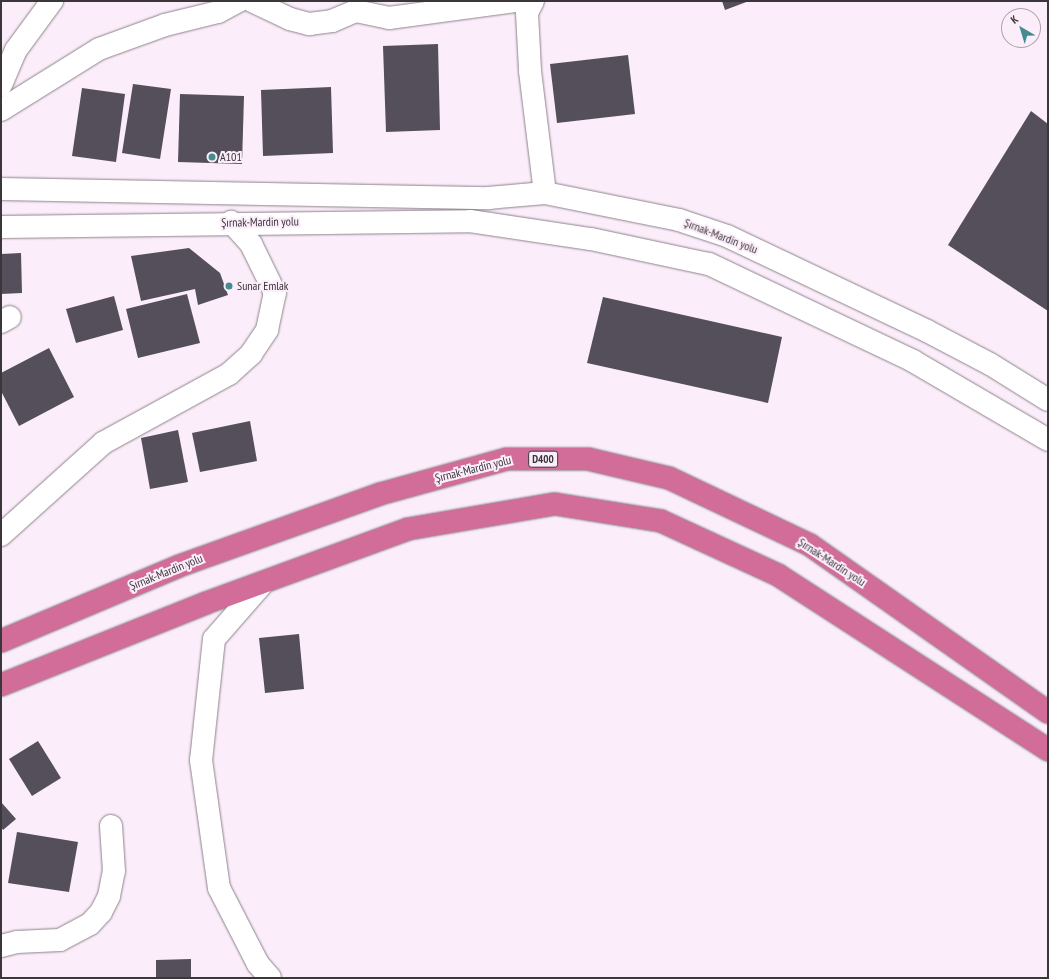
<!DOCTYPE html>
<meta charset="utf-8">
<style>
body{margin:0}
#map{position:relative;width:1049px;height:979px;overflow:hidden;background:#fbeefa;font-family:"PT Sans Narrow",sans-serif}
div>[style]{position:absolute}
[style*='--x']{left:calc(var(--x)*1px);top:calc(var(--y)*1px);width:calc(var(--w)*1px);rotate:calc(var(--a)*1deg)}
.building>*{inset:0;background:#544f5b}
.roads{filter:drop-shadow(0 0 1px #8d828c) drop-shadow(0 0 1px #8d828c)}
.minor>*{height:22px;margin:-11px;padding:0 11px;transform-origin:11px;border-radius:11px;background:#fff}
.highway>*{height:22px;margin:-11px;padding:0 11px;transform-origin:11px;border-radius:11px;background:#d26d9a}
.dots>*{width:11px;height:11px;translate:-50% -50%;box-sizing:border-box;border:2px solid #fbeefa;border-radius:50%}
span{translate:-50% -50%;white-space:nowrap;text-align:center;line-height:1.15;-webkit-text-stroke:4px #fbeefa;paint-order:stroke}
.shield-label span{padding:1px 3px;background:#fbeefa;border:1px solid;border-radius:3px;-webkit-text-stroke-width:0}
.shield-label{font-size:11px;color:#3b363a;font-weight:700}
.poi-label{font-size:12px;color:#3b363a}
.left{translate:0 -50%;text-align:left}
.street-label{font-size:12px;color:#3b363a}
.frame{position:absolute;inset:0;border:2px solid #3b363a;pointer-events:none}
.north{position:absolute;left:1001px;top:8px;width:40px;height:40px;box-sizing:border-box;background:#fbeefa;border:1px solid #aea4ad;border-radius:50%;rotate:322deg;font-size:11px;font-weight:700;line-height:16px;text-align:center;color:#3b363a}
.north::after{content:'';display:block;margin:auto;width:14px;height:18px;background:#458c92;clip-path:polygon(50% 0,100% 100%,50% 72%,0 100%)}
</style>
<div id="map">
<div class="building">
<i style="clip-path:polygon(722px 1px,749px 1px,725px 10px)"></i>
<i style="clip-path:polygon(438px 44px,440px 130px,386px 132px,383px 46px)"></i>
<i style="clip-path:polygon(628px 55px,635px 114px,557px 123px,550px 64px)"></i>
<i style="clip-path:polygon(133px 84px,171px 89px,160px 159px,122px 153px)"></i>
<i style="clip-path:polygon(331px 87px,333px 153px,263px 156px,261px 90px)"></i>
<i style="clip-path:polygon(82px 88px,125px 94px,116px 162px,72px 156px)"></i>
<i style="clip-path:polygon(180px 94px,244px 96px,242px 164px,178px 162px)"></i>
<i style="clip-path:polygon(1031px 111px,1048px 124px,1048px 311px,948px 245px)"></i>
<i style="clip-path:polygon(189px 248px,220px 273px,228px 295px,198px 305px,195px 289px,141px 301px,131px 256px)"></i>
<i style="clip-path:polygon(21px 253px,22px 293px,1px 294px,1px 254px)"></i>
<i style="clip-path:polygon(187px 294px,200px 343px,138px 358px,126px 309px)"></i>
<i style="clip-path:polygon(114px 296px,123px 330px,76px 343px,66px 309px)"></i>
<i style="clip-path:polygon(603px 297px,782px 337px,768px 403px,587px 363px)"></i>
<i style="clip-path:polygon(49px 348px,74px 397px,19px 426px,1px 391px,1px 373px)"></i>
<i style="clip-path:polygon(250px 421px,257px 461px,200px 472px,192px 433px)"></i>
<i style="clip-path:polygon(178px 430px,188px 482px,150px 489px,141px 438px)"></i>
<i style="clip-path:polygon(299px 634px,304px 689px,265px 693px,259px 638px)"></i>
<i style="clip-path:polygon(38px 741px,61px 778px,32px 796px,9px 759px)"></i>
<i style="clip-path:polygon(1px 802px,16px 819px,3px 830px,1px 827px)"></i>
<i style="clip-path:polygon(17px 832px,78px 842px,69px 892px,8px 883px)"></i>
<i style="clip-path:polygon(191px 959px,191px 978px,156px 978px,156px 960px)"></i>
</div>
<div class="roads">
<div class="minor">
<i style="--x:252;--y:1;--w:42;--a:25.3"></i>
<i style="--x:290;--y:19;--w:20;--a:15"></i>
<i style="--x:309;--y:24;--w:23;--a:-7"></i>
<i style="--x:332;--y:21;--w:26;--a:-23"></i>
<i style="--x:356;--y:11;--w:34;--a:12"></i>
<i style="--x:389;--y:18;--w:129;--a:-7.6"></i>
<i style="--x:533;--y:1;--w:13;--a:117"></i>
<i style="--x:527;--y:13;--w:58;--a:87"></i>
<i style="--x:530;--y:71;--w:123;--a:83"></i>
<i style="--x:1;--y:85;--w:38;--a:-67"></i>
<i style="--x:16;--y:50;--w:61;--a:-53.7"></i>
<i style="--x:1;--y:110;--w:115;--a:-31.9"></i>
<i style="--x:99;--y:49;--w:70;--a:-20"></i>
<i style="--x:165;--y:25;--w:55;--a:-13.8"></i>
<i style="--x:218;--y:12;--w:24;--a:-28"></i>
<i style="--x:1;--y:189;--w:487;--a:1.1"></i>
<i style="--x:488;--y:198;--w:57;--a:-5"></i>
<i style="--x:545;--y:193;--w:137;--a:11.4"></i>
<i style="--x:679;--y:220;--w:51;--a:18.4"></i>
<i style="--x:727;--y:236;--w:221;--a:25.4"></i>
<i style="--x:927;--y:331;--w:71;--a:27.6"></i>
<i style="--x:990;--y:364;--w:68;--a:31.8"></i>
<i style="--x:1;--y:227;--w:469;--a:-0.7"></i>
<i style="--x:470;--y:221;--w:122;--a:8.5"></i>
<i style="--x:591;--y:239;--w:121;--a:12"></i>
<i style="--x:709;--y:264;--w:226;--a:25.4"></i>
<i style="--x:913;--y:361;--w:156;--a:30.3"></i>
<i style="--x:1;--y:322;--w:10;--a:-29"></i>
<i style="--x:1;--y:535;--w:137;--a:-42"></i>
<i style="--x:103;--y:443;--w:144;--a:-28.7"></i>
<i style="--x:229;--y:374;--w:30;--a:-42"></i>
<i style="--x:251;--y:354;--w:29;--a:-56"></i>
<i style="--x:267;--y:330;--w:38;--a:-78"></i>
<i style="--x:275;--y:293;--w:55;--a:-116.1"></i>
<i style="--x:251;--y:244;--w:30;--a:-132"></i>
<i style="--x:263;--y:583;--w:74;--a:131.2"></i>
<i style="--x:214;--y:639;--w:122;--a:96.1"></i>
<i style="--x:201;--y:760;--w:129;--a:82"></i>
<i style="--x:219;--y:888;--w:85;--a:62.8"></i>
<i style="--x:258;--y:964;--w:18;--a:49"></i>
<i style="--x:1;--y:946;--w:16;--a:-14"></i>
<i style="--x:17;--y:942;--w:43;--a:-2.7"></i>
<i style="--x:60;--y:940;--w:34;--a:-28"></i>
<i style="--x:90;--y:924;--w:16;--a:-47"></i>
<i style="--x:101;--y:912;--w:18;--a:-63"></i>
<i style="--x:109;--y:896;--w:25;--a:-79"></i>
<i style="--x:114;--y:871;--w:45;--a:-93.8"></i>
</div>
<div class="highway">
<i style="--x:1;--y:641;--w:193;--a:-22.8"></i>
<i style="--x:179;--y:566;--w:214;--a:-19.7"></i>
<i style="--x:380;--y:494;--w:132;--a:-15.4"></i>
<i style="--x:507;--y:459;--w:81;--a:0"></i>
<i style="--x:588;--y:459;--w:83;--a:13.2"></i>
<i style="--x:669;--y:478;--w:156;--a:25.4"></i>
<i style="--x:810;--y:545;--w:291;--a:35.1"></i>
<i style="--x:1;--y:685;--w:221;--a:-21.8"></i>
<i style="--x:206;--y:603;--w:215;--a:-20.1"></i>
<i style="--x:408;--y:529;--w:149;--a:-9.7"></i>
<i style="--x:555;--y:504;--w:107;--a:9.1"></i>
<i style="--x:661;--y:521;--w:129;--a:24.8"></i>
<i style="--x:778;--y:575;--w:322;--a:32.9"></i>
</div>
</div>
<div class="dots">
<i style="left:212px;top:157px;background:#458c92"></i>
<i style="left:229px;top:286px;background:#458c92"></i>
</div>
<div class="shield-label">
<span style="left:543px;top:459px">D400</span>
</div>
<div class="poi-label">
<span class="left" style="left:220px;top:157px">A101</span>
<span class="left" style="left:237px;top:286px">Sunar Emlak</span>
</div>
<div class="street-label">
<span style="left:260px;top:222px;rotate:-1deg">Şırnak-Mardin yolu</span>
<span style="left:721px;top:236px;rotate:21deg">Şırnak-Mardin yolu</span>
<span style="left:473px;top:469px;rotate:-14deg">Şırnak-Mardin yolu</span>
<span style="left:832px;top:562px;rotate:33deg">Şırnak-Mardin yolu</span>
<span style="left:166px;top:572px;rotate:-22deg">Şırnak-Mardin yolu</span>
</div>
<div class="frame"></div>
<div class="north">K</div>
</div>
